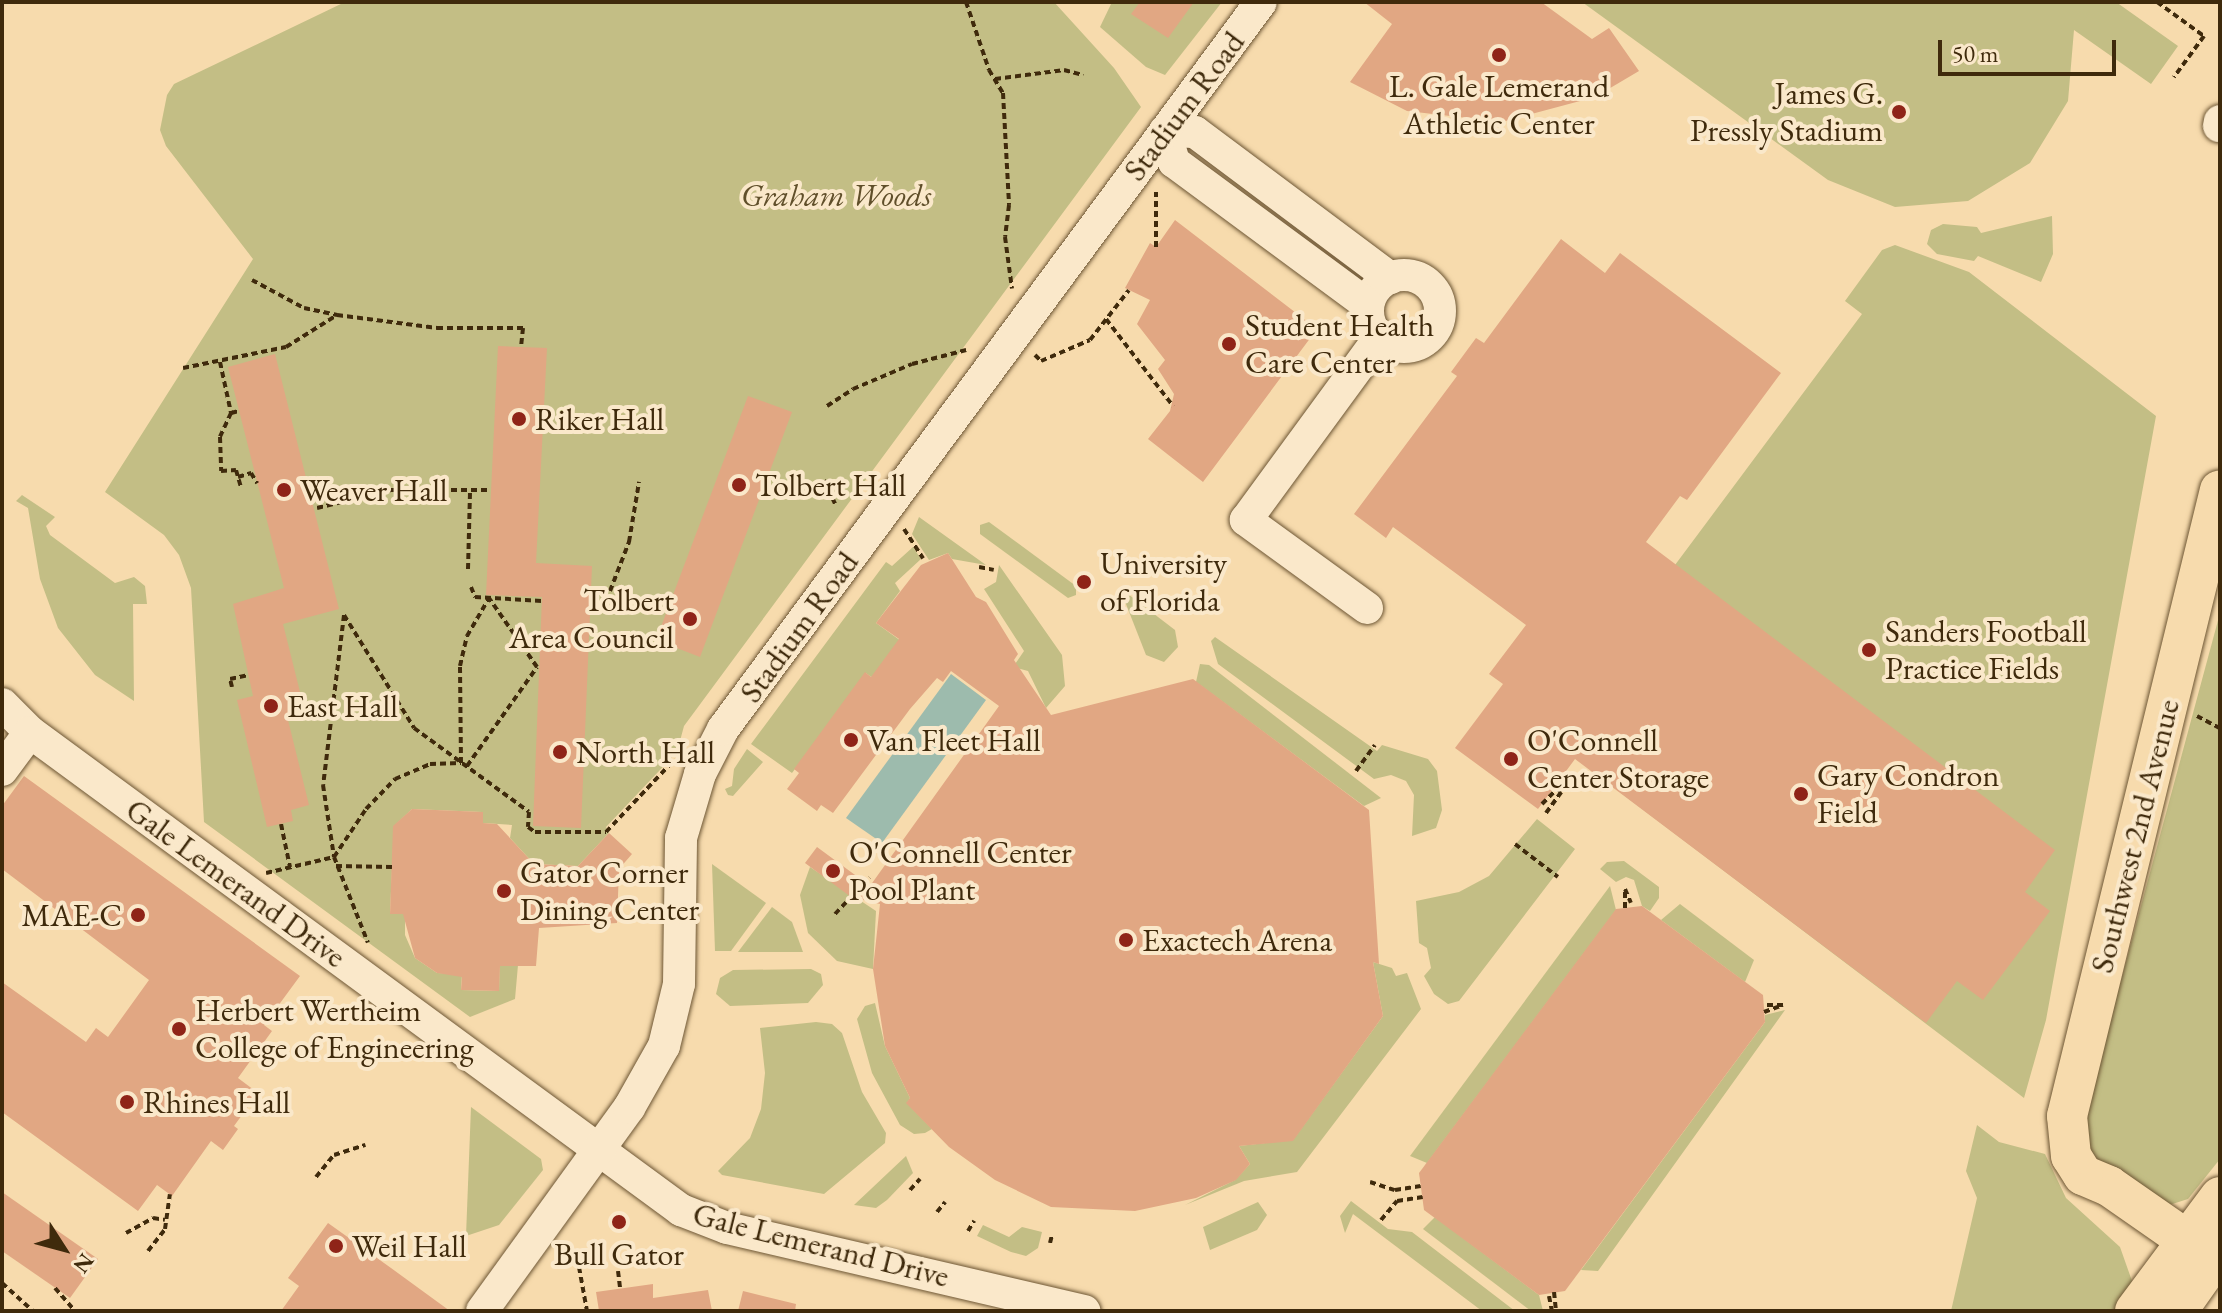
<!DOCTYPE html>
<style>
body{margin:0}
#map{position:relative;width:2222px;height:1313px;overflow:hidden;background:#f7dbad;font-family:"EB Garamond",serif}
div>[style]{position:absolute}
[style*='--x']{left:calc(var(--x)*1px);top:calc(var(--y)*1px);width:calc(var(--w)*1px);rotate:calc(var(--a)*1deg)}
.green>*{inset:0;background:#c3be85}
.water>*{inset:0;background:#9dbbad}
.building>*{inset:0;background:#e1a783}
.path>*{height:4px;margin-top:-2px;transform-origin:0;background:repeating-linear-gradient(90deg,#3f2a0c 0 6px,transparent 0 10px)}
.roads{filter:drop-shadow(0 0 2px #6d5634) drop-shadow(0 0 2px #6d5634)}
.minor>*{height:32px;margin:-16px;padding:0 16px;transform-origin:16px;border-radius:16px;background:#fae8ca}
.minor>.ring{margin:-16px;padding:0;box-sizing:content-box;background:none;border:32px solid #fae8ca;border-radius:50%}
.major>*{height:40px;margin:-20px;padding:0 20px;transform-origin:20px;border-radius:20px;background:#f7dbad}
.dots>*{width:22px;height:22px;translate:-50% -50%;box-sizing:border-box;border:4px solid #fae8ca;border-radius:50%}
span{translate:-50% -50%;white-space:nowrap;text-align:center;line-height:1.15;-webkit-text-stroke:8px #fae8ca;paint-order:stroke}
.poi-label{font-size:32px;color:#3f2a0c}
.right{translate:-100% -50%;text-align:right}
.left{translate:0 -50%;text-align:left}
.street-label{font-size:32px;color:#3f2a0c}
.park-label{font-size:32px;color:#604f2a;font-style:italic}
.frame{position:absolute;inset:0;border:4px solid #3f2a0c;pointer-events:none}
.north{position:absolute;left:24px;top:1209px;width:80px;height:80px;-webkit-text-stroke:6px #fae8ca;paint-order:stroke;rotate:126deg;font-size:22px;font-weight:700;line-height:32px;text-align:center;color:#3f2a0c}
.north::after{content:'';display:block;margin:auto;width:28px;height:36px;background:#3f2a0c;clip-path:polygon(50% 0,100% 100%,50% 72%,0 100%)}
.scale{position:absolute;left:1938px;top:40px;width:178px;height:36px;box-sizing:border-box;border:4px solid #3f2a0c;border-top:0;padding-left:10px;font-size:24px;line-height:28px;white-space:nowrap;color:#3f2a0c;-webkit-text-stroke:6px #fae8ca;paint-order:stroke}
</style>
<div id="map">
<div class="green">
<i style="clip-path:polygon(345px 2px,1054px 2px,1114px 68px,1141px 107px,684px 726px,677px 752px,606px 827px,609px 833px,578px 866px,534px 864px,510px 838px,512px 825px,483px 823px,482px 812px,412px 809px,394px 826px,390px 913px,405px 913px,405px 935px,415px 958px,437px 973px,462px 974px,461px 990px,499px 991px,500px 945px,518px 965px,515px 999px,470px 1017px,204px 822px,191px 588px,179px 555px,164px 535px,105px 492px,253px 259px,166px 146px,160px 130px,167px 95px,174px 84px)"></i>
<i style="clip-path:polygon(1112px 2px,1222px 2px,1165px 75px,1146px 67px,1100px 27px)"></i>
<i style="clip-path:polygon(1582px 2px,2116px 2px,2178px 46px,2151px 84px,2074px 30px,2068px 101px,2030px 163px,1968px 201px,1895px 207px,1828px 180px)"></i>
<i style="clip-path:polygon(2052px 216px,2053px 254px,2041px 282px,1978px 256px,1974px 261px,1937px 254px,1927px 244px,1931px 230px,1943px 224px,1977px 227px,1981px 233px)"></i>
<i style="clip-path:polygon(1895px 245px,1969px 272px,2156px 416px,2046px 1020px,2024px 1098px,1555px 743px,1675px 565px,1862px 314px,1845px 301px,1882px 250px)"></i>
<i style="clip-path:polygon(22px 495px,55px 517px,46px 526px,50px 535px,115px 583px,134px 577px,145px 586px,147px 604px,133px 604px,134px 701px,95px 675px,58px 628px,40px 579px,28px 508px,16px 501px)"></i>
<i style="clip-path:polygon(919px 517px,986px 565px,952px 559px,948px 553px,929px 560px,912px 534px)"></i>
<i style="clip-path:polygon(989px 522px,1076px 586px,1076px 595px,1068px 598px,980px 534px,980px 525px)"></i>
<i style="clip-path:polygon(913px 547px,921px 559px,895px 583px,900px 591px,876px 623px,919px 654px,871px 677px,866px 673px,792px 773px,751px 744px,886px 562px,892px 566px)"></i>
<i style="clip-path:polygon(999px 565px,1062px 655px,1065px 686px,1046px 708px,1028px 671px,1013px 667px,1024px 651px,984px 589px,996px 582px)"></i>
<i style="clip-path:polygon(1128px 594px,1175px 630px,1178px 647px,1164px 662px,1146px 655px,1124px 599px)"></i>
<i style="clip-path:polygon(2220px 613px,2220px 1159px,2188px 1199px,2166px 1206px,2102px 1166px,2087px 1146px,2083px 1121px)"></i>
<i style="clip-path:polygon(1215px 637px,1377px 751px,1382px 745px,1428px 759px,1437px 771px,1442px 810px,1436px 828px,1412px 836px,1414px 795px,1406px 781px,1391px 775px,1374px 779px,1218px 664px,1211px 641px)"></i>
<i style="clip-path:polygon(1200px 664px,1209px 665px,1381px 798px,1364px 806px,1196px 682px)"></i>
<i style="clip-path:polygon(747px 749px,763px 762px,733px 796px,728px 795px,725px 789px,732px 786px,734px 769px)"></i>
<i style="clip-path:polygon(1537px 819px,1575px 849px,1459px 1001px,1448px 1004px,1434px 994px,1424px 976px,1431px 968px,1427px 948px,1419px 943px,1416px 901px,1459px 892px,1489px 876px)"></i>
<i style="clip-path:polygon(1624px 861px,1659px 887px,1659px 898px,1650px 911px,1642px 906px,1634px 880px,1626px 877px,1616px 882px,1600px 869px,1607px 862px)"></i>
<i style="clip-path:polygon(712px 864px,766px 903px,731px 951px,715px 951px)"></i>
<i style="clip-path:polygon(810px 867px,876px 911px,873px 969px,837px 961px,808px 933px,800px 895px)"></i>
<i style="clip-path:polygon(1610px 886px,1616px 910px,1427px 1163px,1410px 1156px)"></i>
<i style="clip-path:polygon(1680px 904px,1754px 960px,1745px 982px,1661px 920px)"></i>
<i style="clip-path:polygon(772px 907px,792px 922px,803px 952px,738px 952px)"></i>
<i style="clip-path:polygon(1373px 962px,1392px 968px,1396px 976px,1407px 973px,1421px 1009px,1297px 1172px,1244px 1181px,1185px 1205px,1235px 1180px,1250px 1164px,1239px 1146px,1293px 1140px,1383px 1016px)"></i>
<i style="clip-path:polygon(811px 969px,821px 974px,823px 985px,808px 1003px,730px 1006px,716px 994px,720px 978px,733px 970px)"></i>
<i style="clip-path:polygon(875px 1003px,885px 1046px,910px 1098px,907px 1103px,932px 1129px,925px 1133px,914px 1134px,900px 1125px,872px 1073px,857px 1019px,865px 1006px)"></i>
<i style="clip-path:polygon(1785px 1010px,1598px 1271px,1581px 1270px,1765px 1022px,1765px 1015px)"></i>
<i style="clip-path:polygon(816px 1022px,832px 1024px,842px 1033px,862px 1092px,886px 1133px,885px 1143px,824px 1194px,722px 1175px,718px 1171px,750px 1138px,761px 1109px,765px 1073px,760px 1028px)"></i>
<i style="clip-path:polygon(471px 1107px,541px 1159px,543px 1170px,499px 1225px,466px 1236px)"></i>
<i style="clip-path:polygon(1977px 1125px,1999px 1142px,2045px 1154px,2066px 1198px,2120px 1247px,2132px 1281px,2120px 1311px,1951px 1311px,1977px 1198px,1966px 1171px)"></i>
<i style="clip-path:polygon(906px 1156px,913px 1173px,887px 1200px,876px 1208px,854px 1205px)"></i>
<i style="clip-path:polygon(1351px 1201px,1388px 1229px,1412px 1232px,1515px 1311px,1482px 1311px,1353px 1214px,1345px 1233px,1340px 1216px)"></i>
<i style="clip-path:polygon(1258px 1202px,1267px 1215px,1257px 1230px,1210px 1250px,1203px 1227px)"></i>
<i style="clip-path:polygon(1435px 1217px,1539px 1295px,1543px 1311px,1531px 1311px,1423px 1229px)"></i>
<i style="clip-path:polygon(983px 1225px,1009px 1237px,1022px 1227px,1042px 1232px,1038px 1248px,1026px 1256px,1011px 1252px,977px 1236px)"></i>
</div>
<div class="water">
<i style="clip-path:polygon(951px 674px,986px 700px,882px 843px,846px 818px)"></i>
</div>
<div class="building">
<i style="clip-path:polygon(1140px 2px,1194px 2px,1168px 38px,1131px 14px)"></i>
<i style="clip-path:polygon(1364px 2px,1541px 2px,1592px 39px,1609px 28px,1639px 71px,1595px 97px,1502px 122px,1407px 111px,1350px 82px,1392px 24px)"></i>
<i style="clip-path:polygon(1175px 220px,1317px 329px,1203px 482px,1148px 439px,1170px 411px,1174px 394px,1158px 369px,1165px 360px,1137px 324px,1150px 300px,1125px 288px,1150px 243px,1156px 247px)"></i>
<i style="clip-path:polygon(1561px 239px,1605px 273px,1620px 253px,1781px 373px,1687px 500px,1680px 496px,1646px 542px,2055px 850px,2025px 892px,2050px 911px,1983px 1000px,1957px 981px,1926px 1023px,1575px 759px,1538px 809px,1455px 748px,1503px 684px,1489px 674px,1526px 625px,1393px 527px,1386px 538px,1354px 514px,1457px 376px,1451px 372px,1476px 338px,1484px 343px)"></i>
<i style="clip-path:polygon(498px 346px,547px 348px,536px 563px,592px 566px,581px 828px,533px 826px,542px 597px,486px 595px)"></i>
<i style="clip-path:polygon(275px 354px,339px 609px,283px 624px,305px 712px,287px 716px,309px 805px,291px 810px,293px 821px,267px 827px,237px 700px,253px 696px,233px 604px,284px 588px,228px 367px)"></i>
<i style="clip-path:polygon(748px 396px,792px 412px,700px 657px,656px 640px)"></i>
<i style="clip-path:polygon(948px 553px,976px 597px,986px 602px,1018px 654px,1014px 660px,1051px 715px,1193px 679px,1369px 810px,1379px 964px,1373px 962px,1383px 1016px,1293px 1141px,1239px 1146px,1250px 1164px,1236px 1180px,1196px 1198px,1135px 1211px,1051px 1207px,995px 1180px,949px 1147px,906px 1103px,910px 1098px,885px 1046px,873px 969px,880px 904px,851px 897px,805px 863px,817px 847px,870px 886px,999px 706px,951px 671px,943px 682px,937px 678px,910px 709px,833px 813px,821px 805px,817px 811px,787px 789px,799px 773px,794px 769px,865px 672px,871px 677px,899px 639px,876px 623px,921px 565px)"></i>
<i style="clip-path:polygon(24px 776px,300px 976px,264px 1025px,272px 1031px,238px 1078px,258px 1093px,234px 1126px,238px 1129px,223px 1150px,211px 1141px,172px 1196px,157px 1185px,138px 1211px,2px 1112px,2px 982px,86px 1042px,96px 1028px,108px 1037px,149px 980px,2px 869px,2px 806px)"></i>
<i style="clip-path:polygon(412px 809px,483px 812px,483px 823px,497px 824px,534px 864px,578px 866px,609px 833px,632px 854px,619px 869px,617px 923px,539px 928px,536px 966px,500px 966px,499px 991px,461px 990px,462px 977px,437px 973px,415px 958px,403px 914px,390px 914px,393px 826px)"></i>
<i style="clip-path:polygon(1642px 906px,1763px 995px,1765px 1022px,1565px 1291px,1539px 1295px,1424px 1210px,1419px 1173px,1616px 909px)"></i>
<i style="clip-path:polygon(2px 1192px,98px 1259px,70px 1298px,2px 1251px)"></i>
<i style="clip-path:polygon(328px 1223px,391px 1268px,450px 1311px,281px 1311px,299px 1286px,288px 1278px)"></i>
<i style="clip-path:polygon(653px 1284px,653px 1298px,708px 1290px,712px 1311px,599px 1311px,596px 1292px)"></i>
<i style="clip-path:polygon(743px 1291px,796px 1304px,795px 1311px,738px 1311px)"></i>
</div>
<div class="path">
<i style="--x:966;--y:2;--w:72;--a:71.3"></i>
<i style="--x:989;--y:70;--w:27;--a:59"></i>
<i style="--x:1003;--y:93;--w:112;--a:86.9"></i>
<i style="--x:1009;--y:205;--w:32;--a:97"></i>
<i style="--x:1005;--y:237;--w:52;--a:82.3"></i>
<i style="--x:2157;--y:2;--w:58;--a:35.9"></i>
<i style="--x:2204;--y:36;--w:51;--a:126.2"></i>
<i style="--x:995;--y:79;--w:70;--a:-7.4"></i>
<i style="--x:1064;--y:70;--w:20;--a:15"></i>
<i style="--x:1156;--y:247;--w:55;--a:-90"></i>
<i style="--x:252;--y:280;--w:59;--a:28.3"></i>
<i style="--x:304;--y:308;--w:34;--a:12"></i>
<i style="--x:337;--y:315;--w:101;--a:7.4"></i>
<i style="--x:437;--y:328;--w:86;--a:0"></i>
<i style="--x:523;--y:328;--w:19;--a:96"></i>
<i style="--x:1106;--y:319;--w:110;--a:52.4"></i>
<i style="--x:1035;--y:355;--w:8;--a:45"></i>
<i style="--x:1041;--y:361;--w:53;--a:-23.2"></i>
<i style="--x:1090;--y:340;--w:63;--a:-52"></i>
<i style="--x:220;--y:362;--w:52;--a:77.8"></i>
<i style="--x:231;--y:413;--w:8;--a:-14"></i>
<i style="--x:183;--y:368;--w:105;--a:-11.5"></i>
<i style="--x:286;--y:347;--w:60;--a:-32.1"></i>
<i style="--x:827;--y:406;--w:31;--a:-33"></i>
<i style="--x:853;--y:389;--w:64;--a:-23"></i>
<i style="--x:912;--y:364;--w:56;--a:-14.5"></i>
<i style="--x:231;--y:413;--w:26;--a:115"></i>
<i style="--x:220;--y:437;--w:34;--a:88"></i>
<i style="--x:221;--y:471;--w:15;--a:-4"></i>
<i style="--x:236;--y:470;--w:19;--a:74"></i>
<i style="--x:238;--y:477;--w:14;--a:-17"></i>
<i style="--x:251;--y:473;--w:12;--a:59"></i>
<i style="--x:824;--y:480;--w:26;--a:65"></i>
<i style="--x:317;--y:508;--w:76;--a:-13.7"></i>
<i style="--x:391;--y:490;--w:100;--a:0"></i>
<i style="--x:904;--y:529;--w:35;--a:57"></i>
<i style="--x:979;--y:567;--w:15;--a:11"></i>
<i style="--x:468;--y:569;--w:79;--a:-88.5"></i>
<i style="--x:471;--y:587;--w:11;--a:68"></i>
<i style="--x:475;--y:597;--w:67;--a:3.4"></i>
<i style="--x:610;--y:591;--w:53;--a:-68.8"></i>
<i style="--x:629;--y:542;--w:61;--a:-80.5"></i>
<i style="--x:1121;--y:596;--w:11;--a:-52"></i>
<i style="--x:344;--y:615;--w:133;--a:58.2"></i>
<i style="--x:414;--y:728;--w:142;--a:36.1"></i>
<i style="--x:529;--y:812;--w:15;--a:94"></i>
<i style="--x:528;--y:827;--w:9;--a:36"></i>
<i style="--x:535;--y:832;--w:71;--a:0"></i>
<i style="--x:606;--y:832;--w:100;--a:-46.6"></i>
<i style="--x:344;--y:615;--w:171;--a:97"></i>
<i style="--x:323;--y:785;--w:73;--a:81.3"></i>
<i style="--x:334;--y:857;--w:92;--a:68.4"></i>
<i style="--x:232;--y:687;--w:8;--a:-104"></i>
<i style="--x:230;--y:679;--w:19;--a:-12"></i>
<i style="--x:2197;--y:716;--w:26;--a:28"></i>
<i style="--x:467;--y:766;--w:121;--a:-54.7"></i>
<i style="--x:537;--y:667;--w:84;--a:-124.8"></i>
<i style="--x:1356;--y:771;--w:32;--a:-54"></i>
<i style="--x:1542;--y:804;--w:21;--a:-45"></i>
<i style="--x:1557;--y:789;--w:5;--a:37"></i>
<i style="--x:1546;--y:813;--w:26;--a:-54"></i>
<i style="--x:281;--y:824;--w:44;--a:78.2"></i>
<i style="--x:1515;--y:844;--w:54;--a:37.5"></i>
<i style="--x:336;--y:866;--w:56;--a:1"></i>
<i style="--x:266;--y:873;--w:70;--a:-13.2"></i>
<i style="--x:334;--y:857;--w:58;--a:-56.3"></i>
<i style="--x:366;--y:809;--w:42;--a:-46"></i>
<i style="--x:395;--y:779;--w:38;--a:-23"></i>
<i style="--x:430;--y:764;--w:31;--a:-2"></i>
<i style="--x:461;--y:763;--w:97;--a:-90.6"></i>
<i style="--x:460;--y:666;--w:31;--a:-77"></i>
<i style="--x:467;--y:636;--w:44;--a:-59.9"></i>
<i style="--x:1625;--y:908;--w:19;--a:-90"></i>
<i style="--x:1625;--y:889;--w:15;--a:67"></i>
<i style="--x:835;--y:914;--w:50;--a:-46.6"></i>
<i style="--x:1764;--y:1012;--w:20;--a:-20"></i>
<i style="--x:1783;--y:1005;--w:16;--a:180"></i>
<i style="--x:316;--y:1177;--w:28;--a:-51"></i>
<i style="--x:334;--y:1155;--w:33;--a:-18"></i>
<i style="--x:1370;--y:1182;--w:26;--a:18"></i>
<i style="--x:1395;--y:1190;--w:26;--a:-9"></i>
<i style="--x:910;--y:1190;--w:15;--a:-48"></i>
<i style="--x:937;--y:1212;--w:13;--a:-51"></i>
<i style="--x:1381;--y:1220;--w:25;--a:-50"></i>
<i style="--x:1397;--y:1201;--w:26;--a:-9"></i>
<i style="--x:968;--y:1231;--w:12;--a:-59"></i>
<i style="--x:126;--y:1233;--w:31;--a:-29"></i>
<i style="--x:153;--y:1218;--w:12;--a:9"></i>
<i style="--x:1050;--y:1243;--w:8;--a:-76"></i>
<i style="--x:148;--y:1251;--w:28;--a:-52"></i>
<i style="--x:165;--y:1229;--w:35;--a:-82"></i>
<i style="--x:579;--y:1267;--w:45;--a:79.7"></i>
<i style="--x:618;--y:1271;--w:17;--a:83"></i>
<i style="--x:2;--y:1283;--w:42;--a:42.1"></i>
<i style="--x:55;--y:1288;--w:30;--a:49"></i>
<i style="--x:1554;--y:1292;--w:19;--a:84"></i>
<i style="--x:1549;--y:1296;--w:15;--a:79"></i>
</div>
<div class="roads">
<div class="minor">
<i style="--x:2219;--y:126;--w:5;--a:-79"></i>
<i class="ring" style="left:1368px;top:275px;width:40px;height:40px"></i>
<i style="--x:1368;--y:305;--w:241;--a:-143.6"></i>
<i style="--x:1174;--y:162;--w:32;--a:-106"></i>
<i style="--x:1165;--y:131;--w:30;--a:2"></i>
<i style="--x:1195;--y:132;--w:244;--a:36.8"></i>
<i style="--x:1367;--y:608;--w:150;--a:-144"></i>
<i style="--x:1246;--y:520;--w:225;--a:-53.8"></i>
<i style="--x:2;--y:704;--w:40;--a:45"></i>
<i style="--x:30;--y:732;--w:808;--a:36.29"></i>
<i style="--x:681;--y:1210;--w:49;--a:21.4"></i>
<i style="--x:727;--y:1228;--w:367;--a:13.1"></i>
<i style="--x:2;--y:770;--w:47;--a:-53.6"></i>
<i style="--x:482;--y:1311;--w:251;--a:-54.1"></i>
<i style="--x:629;--y:1108;--w:71;--a:-60.6"></i>
<i style="--x:664;--y:1046;--w:64;--a:-76.4"></i>
<i style="--x:679;--y:984;--w:146;--a:-89.2"></i>
<i style="--x:681;--y:838;--w:67;--a:-73.5"></i>
<i style="--x:700;--y:774;--w:51;--a:-62.9"></i>
<i style="--x:723;--y:729;--w:904;--a:-53.5"></i>
</div>
<div class="major">
<i style="--x:2214;--y:1259;--w:128;--a:-145.2"></i>
<i style="--x:2109;--y:1186;--w:28;--a:-157"></i>
<i style="--x:2083;--y:1175;--w:22;--a:-122"></i>
<i style="--x:2071;--y:1156;--w:40;--a:-95.7"></i>
<i style="--x:2067;--y:1116;--w:644;--a:-76.27"></i>
<i style="--x:2135;--y:1311;--w:142;--a:-53.3"></i>
<i style="--x:2177;--y:1311;--w:75;--a:-54.8"></i>
</div>
</div>
<div class="dots">
<i style="left:1499px;top:55px;background:#8f2418"></i>
<i style="left:1899px;top:112px;background:#8f2418"></i>
<i style="left:1229px;top:344px;background:#8f2418"></i>
<i style="left:519px;top:419px;background:#8f2418"></i>
<i style="left:739px;top:485px;background:#8f2418"></i>
<i style="left:284px;top:490px;background:#8f2418"></i>
<i style="left:1084px;top:582px;background:#8f2418"></i>
<i style="left:690px;top:619px;background:#8f2418"></i>
<i style="left:1869px;top:650px;background:#8f2418"></i>
<i style="left:271px;top:706px;background:#8f2418"></i>
<i style="left:851px;top:740px;background:#8f2418"></i>
<i style="left:560px;top:752px;background:#8f2418"></i>
<i style="left:1511px;top:759px;background:#8f2418"></i>
<i style="left:1801px;top:794px;background:#8f2418"></i>
<i style="left:833px;top:871px;background:#8f2418"></i>
<i style="left:504px;top:891px;background:#8f2418"></i>
<i style="left:138px;top:915px;background:#8f2418"></i>
<i style="left:1126px;top:940px;background:#8f2418"></i>
<i style="left:179px;top:1029px;background:#8f2418"></i>
<i style="left:127px;top:1102px;background:#8f2418"></i>
<i style="left:619px;top:1222px;background:#8f2418"></i>
<i style="left:336px;top:1246px;background:#8f2418"></i>
</div>
<div class="poi-label">
<span style="left:1499px;top:105px">L. Gale Lemerand<br>Athletic Center</span>
<span class="right" style="left:1883px;top:112px">James G.<br>Pressly Stadium</span>
<span class="left" style="left:1245px;top:344px">Student Health<br>Care Center</span>
<span class="left" style="left:535px;top:419px">Riker Hall</span>
<span class="left" style="left:755px;top:485px">Tolbert Hall</span>
<span class="left" style="left:300px;top:490px">Weaver Hall</span>
<span class="left" style="left:1100px;top:582px">University<br>of Florida</span>
<span class="right" style="left:674px;top:619px">Tolbert<br>Area Council</span>
<span class="left" style="left:1885px;top:650px">Sanders Football<br>Practice Fields</span>
<span class="left" style="left:287px;top:706px">East Hall</span>
<span class="left" style="left:867px;top:740px">Van Fleet Hall</span>
<span class="left" style="left:1527px;top:759px">O'Connell<br>Center Storage</span>
<span class="left" style="left:576px;top:752px">North Hall</span>
<span class="left" style="left:1817px;top:794px">Gary Condron<br>Field</span>
<span class="left" style="left:849px;top:871px">O'Connell Center<br>Pool Plant</span>
<span class="left" style="left:520px;top:891px">Gator Corner<br>Dining Center</span>
<span class="right" style="left:122px;top:915px">MAE-C</span>
<span class="left" style="left:1142px;top:940px">Exactech Arena</span>
<span class="left" style="left:195px;top:1029px">Herbert Wertheim<br>College of Engineering</span>
<span class="left" style="left:143px;top:1102px">Rhines Hall</span>
<span class="left" style="left:352px;top:1246px">Weil Hall</span>
<span style="left:619px;top:1254px">Bull Gator</span>
</div>
<div class="street-label">
<span style="left:1184px;top:106px;rotate:-53deg">Stadium Road</span>
<span style="left:799px;top:627px;rotate:-54deg">Stadium Road</span>
<span style="left:2135px;top:836px;rotate:-76deg">Southwest 2nd Avenue</span>
<span style="left:236px;top:883px;rotate:36deg">Gale Lemerand Drive</span>
<span style="left:821px;top:1245px;rotate:14deg">Gale Lemerand Drive</span>
</div>
<div class="park-label">
<span style="left:836px;top:195px">Graham Woods</span>
</div>
<div class="frame"></div>
<div class="north">N</div>
<div class="scale">50 m</div>
</div>
